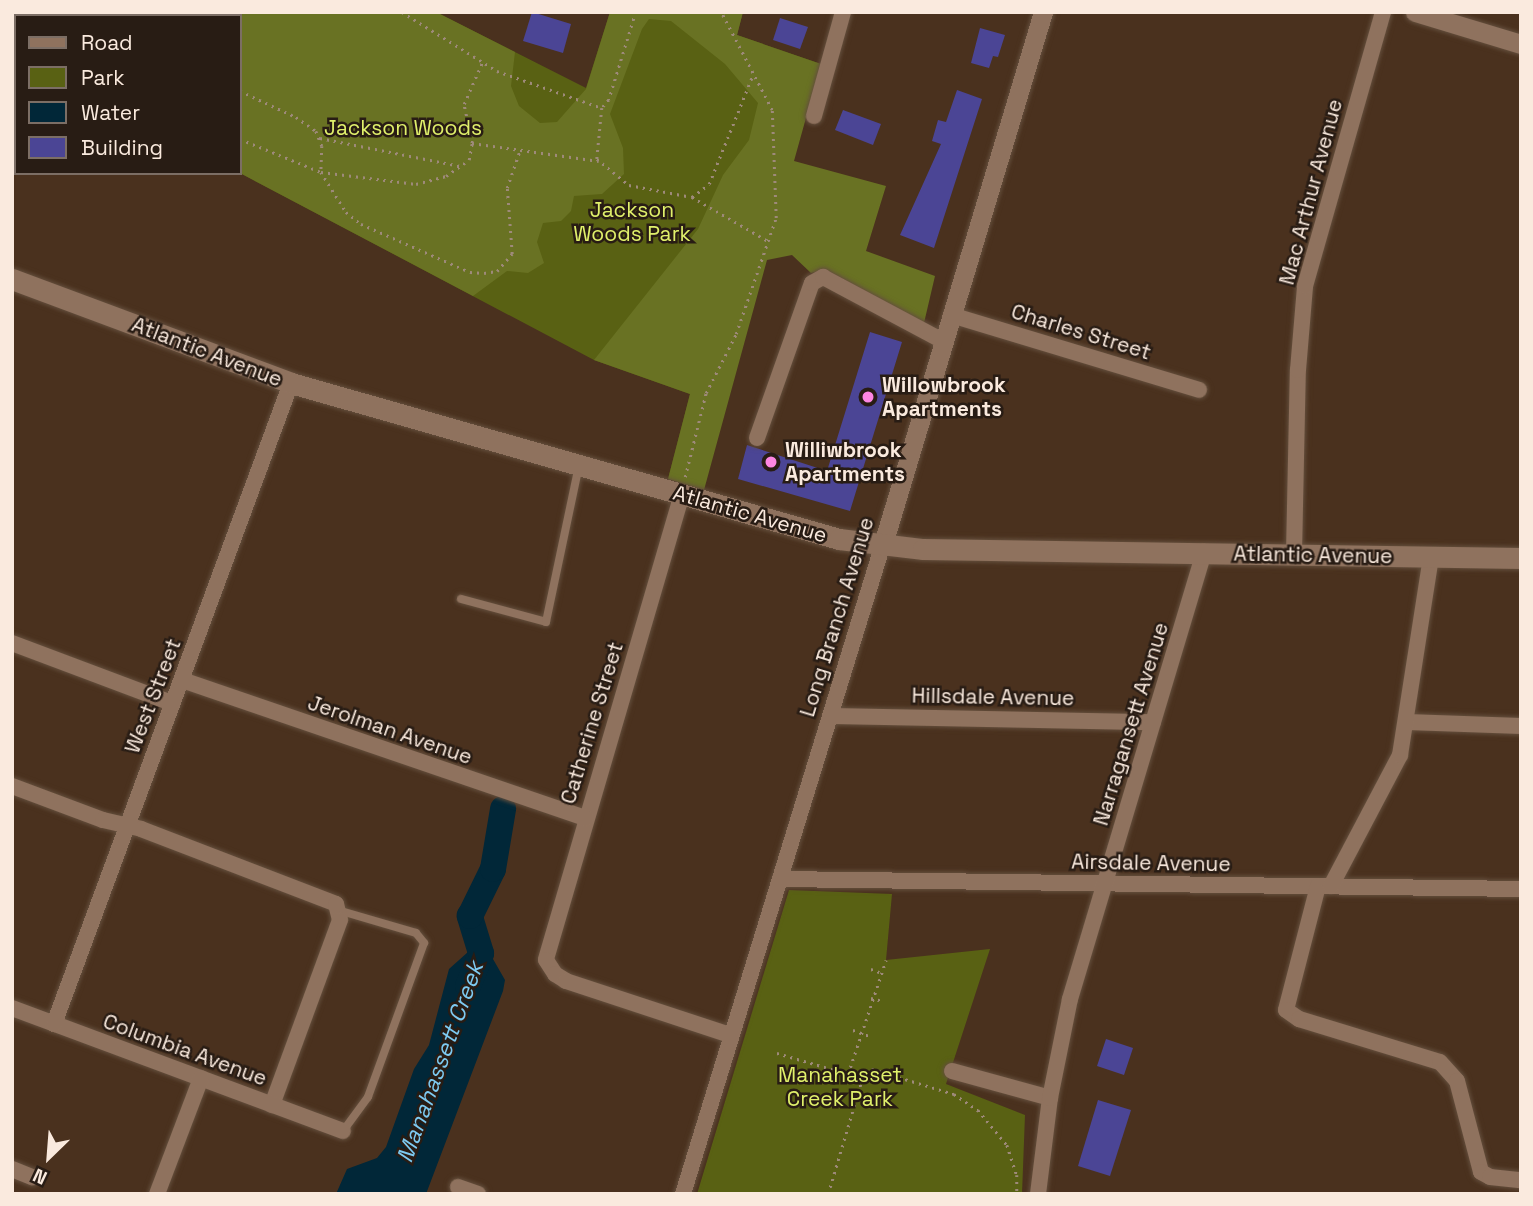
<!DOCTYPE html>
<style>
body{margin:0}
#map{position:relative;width:1533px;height:1206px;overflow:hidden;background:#4a311e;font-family:"Space Grotesk",sans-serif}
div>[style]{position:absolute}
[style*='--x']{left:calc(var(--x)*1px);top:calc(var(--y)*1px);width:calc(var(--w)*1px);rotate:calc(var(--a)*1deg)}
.green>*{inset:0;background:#596113}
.forest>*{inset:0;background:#697223}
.water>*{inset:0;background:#012738}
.river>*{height:26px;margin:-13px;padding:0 13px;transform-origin:13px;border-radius:13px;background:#012738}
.building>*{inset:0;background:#4b4595}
.path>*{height:2.5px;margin-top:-1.25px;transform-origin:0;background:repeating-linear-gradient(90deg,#9e8a7a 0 2px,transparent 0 7px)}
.roads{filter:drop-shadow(0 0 2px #644f3d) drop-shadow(0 0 2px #644f3d)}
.service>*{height:8px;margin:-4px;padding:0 4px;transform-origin:4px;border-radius:4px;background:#8f725e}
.minor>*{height:16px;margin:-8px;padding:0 8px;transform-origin:8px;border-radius:8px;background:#8f725e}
.tertiary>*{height:19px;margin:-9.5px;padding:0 9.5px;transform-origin:9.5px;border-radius:9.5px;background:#8f725e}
.secondary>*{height:21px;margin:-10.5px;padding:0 10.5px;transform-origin:10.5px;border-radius:10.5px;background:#8f725e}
.dots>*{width:19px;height:19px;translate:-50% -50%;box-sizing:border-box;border:4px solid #281c14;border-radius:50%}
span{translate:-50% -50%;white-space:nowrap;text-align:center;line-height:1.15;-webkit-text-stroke:5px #281c14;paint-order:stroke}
.park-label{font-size:21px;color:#e0f06b}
.street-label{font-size:21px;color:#faeade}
.poi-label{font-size:21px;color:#faeade;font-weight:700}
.left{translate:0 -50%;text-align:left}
.water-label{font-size:23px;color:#7dcaf1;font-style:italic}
.frame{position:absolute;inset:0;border:14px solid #faeade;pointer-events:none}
.legend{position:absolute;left:14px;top:14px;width:228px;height:161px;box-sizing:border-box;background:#281c14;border:2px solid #7c6e65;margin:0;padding:9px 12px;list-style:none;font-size:21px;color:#faeade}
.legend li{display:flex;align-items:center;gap:14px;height:35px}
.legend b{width:35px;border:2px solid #7c6e65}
.north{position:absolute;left:14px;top:1122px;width:70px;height:70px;-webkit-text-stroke:5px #281c14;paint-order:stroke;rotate:205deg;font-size:19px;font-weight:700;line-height:28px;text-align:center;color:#faeade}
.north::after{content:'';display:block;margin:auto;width:24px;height:32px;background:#faeade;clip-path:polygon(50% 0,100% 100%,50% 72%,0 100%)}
</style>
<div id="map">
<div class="green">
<i style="clip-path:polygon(12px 12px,436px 12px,586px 88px,610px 12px,743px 12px,737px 35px,821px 64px,668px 479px,690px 394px,594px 360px,240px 173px,240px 16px,16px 16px,16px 55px)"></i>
<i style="clip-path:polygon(789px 890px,892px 894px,886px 960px,990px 949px,946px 1084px,1025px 1115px,1022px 1194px,697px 1194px)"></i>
</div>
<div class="forest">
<i style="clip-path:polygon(12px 12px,167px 12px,167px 16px,16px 16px,16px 55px)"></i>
<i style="clip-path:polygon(199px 12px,436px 12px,515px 52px,511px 86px,519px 106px,540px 123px,557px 122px,586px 89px,610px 12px,743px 12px,737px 35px,821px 64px,794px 161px,886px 186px,866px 251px,935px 276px,924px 323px,827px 270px,811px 273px,792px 255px,767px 260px,704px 490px,668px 479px,690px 394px,594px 360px,698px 229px,723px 175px,749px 140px,758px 103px,725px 64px,671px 21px,649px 19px,642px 29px,610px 114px,623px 148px,624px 174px,602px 194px,574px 196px,571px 211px,561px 221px,543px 223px,537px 242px,544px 263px,528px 273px,507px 271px,473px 296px,240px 173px,240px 16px)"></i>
</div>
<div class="water">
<i style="clip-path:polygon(468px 952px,493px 959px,505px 980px,503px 991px,426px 1194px,336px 1194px,347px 1169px,377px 1158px,386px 1147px,414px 1069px,429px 1045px,449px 969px)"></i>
</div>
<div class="river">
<i style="--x:468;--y:986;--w:35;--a:-68"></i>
<i style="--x:481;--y:953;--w:39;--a:-107"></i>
<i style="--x:470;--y:916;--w:52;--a:-63.9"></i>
<i style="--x:493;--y:869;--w:61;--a:-80.5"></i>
</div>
<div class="building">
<i style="clip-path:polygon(532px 12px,571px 24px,563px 53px,523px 41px)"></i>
<i style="clip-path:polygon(780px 18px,808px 27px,800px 49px,773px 40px)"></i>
<i style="clip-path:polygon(980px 28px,1005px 35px,998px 57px,993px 56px,989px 68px,971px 63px)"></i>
<i style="clip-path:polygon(957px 90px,982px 99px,934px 248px,900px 235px,941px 144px,932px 141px,938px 120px,946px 122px)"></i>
<i style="clip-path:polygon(843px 110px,881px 124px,873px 145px,835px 130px)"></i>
<i style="clip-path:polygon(870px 332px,902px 342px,850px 511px,738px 479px,747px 445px,827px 471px)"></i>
<i style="clip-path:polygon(1106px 1039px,1133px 1048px,1124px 1075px,1097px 1066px)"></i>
<i style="clip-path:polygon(1098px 1100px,1131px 1110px,1110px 1176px,1078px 1166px)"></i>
</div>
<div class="path">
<i style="--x:192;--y:12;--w:4;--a:90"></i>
<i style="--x:402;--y:12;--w:112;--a:31.8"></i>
<i style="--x:497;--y:71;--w:111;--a:19.4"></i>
<i style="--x:636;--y:12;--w:92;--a:107.1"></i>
<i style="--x:609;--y:100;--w:11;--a:131"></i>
<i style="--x:602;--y:108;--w:51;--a:95.6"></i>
<i style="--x:597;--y:159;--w:41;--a:39.1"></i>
<i style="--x:629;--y:185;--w:64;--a:10.8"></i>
<i style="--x:692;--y:197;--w:88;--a:30.1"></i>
<i style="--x:12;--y:40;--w:4;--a:14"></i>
<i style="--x:240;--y:91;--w:62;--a:24.9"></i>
<i style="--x:296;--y:117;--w:24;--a:35"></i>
<i style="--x:316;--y:131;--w:16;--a:68"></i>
<i style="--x:322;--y:146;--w:26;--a:92"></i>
<i style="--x:321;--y:172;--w:96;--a:7.2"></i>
<i style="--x:416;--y:184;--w:31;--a:-15"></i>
<i style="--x:446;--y:176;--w:28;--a:-35"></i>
<i style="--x:469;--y:160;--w:17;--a:-80"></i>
<i style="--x:472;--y:143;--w:40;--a:-102"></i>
<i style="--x:464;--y:104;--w:45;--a:-66.3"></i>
<i style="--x:320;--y:138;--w:143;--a:11.3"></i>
<i style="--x:240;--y:139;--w:87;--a:22.2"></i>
<i style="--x:321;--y:172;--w:47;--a:58"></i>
<i style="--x:346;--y:212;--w:19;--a:39"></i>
<i style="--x:361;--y:224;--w:119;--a:23.8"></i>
<i style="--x:470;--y:272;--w:14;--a:4"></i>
<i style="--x:484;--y:273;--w:13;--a:-9"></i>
<i style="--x:497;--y:271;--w:23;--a:-49"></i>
<i style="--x:512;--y:254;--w:66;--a:-94.3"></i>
<i style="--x:507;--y:188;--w:40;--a:-71.1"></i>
<i style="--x:472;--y:143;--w:128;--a:8.1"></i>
<i style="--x:692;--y:197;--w:21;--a:-37"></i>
<i style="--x:709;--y:184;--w:115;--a:-68.1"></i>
<i style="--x:685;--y:477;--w:87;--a:-76"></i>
<i style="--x:706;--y:393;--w:66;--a:-63"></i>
<i style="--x:736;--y:334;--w:123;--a:-71"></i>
<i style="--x:776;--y:218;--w:108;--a:-92.1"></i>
<i style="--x:772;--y:110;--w:110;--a:-117.5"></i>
<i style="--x:871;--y:969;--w:9;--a:21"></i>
<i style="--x:871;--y:998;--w:12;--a:14"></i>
<i style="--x:853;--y:1030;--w:20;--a:20"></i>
<i style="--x:777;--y:1053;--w:89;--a:16.4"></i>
<i style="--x:848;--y:1074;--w:120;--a:-71.6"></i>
<i style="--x:828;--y:1194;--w:120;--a:-73.5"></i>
<i style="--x:862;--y:1079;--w:14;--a:-45"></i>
<i style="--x:872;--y:1069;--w:86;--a:17"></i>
<i style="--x:954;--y:1094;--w:29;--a:34"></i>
<i style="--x:978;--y:1110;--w:45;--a:50.4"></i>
<i style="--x:1007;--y:1145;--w:32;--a:72"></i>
<i style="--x:1017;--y:1175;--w:19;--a:90"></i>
</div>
<div class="roads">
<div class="service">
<i style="--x:461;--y:599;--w:88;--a:15.1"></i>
<i style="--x:546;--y:622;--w:159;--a:-78.1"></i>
<i style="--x:341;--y:911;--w:78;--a:16.3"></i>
<i style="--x:416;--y:933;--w:13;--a:51"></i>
<i style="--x:424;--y:943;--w:164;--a:110"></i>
<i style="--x:368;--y:1097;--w:42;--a:126.3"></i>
</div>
<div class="minor">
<i style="--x:814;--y:116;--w:108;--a:-74.4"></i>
<i style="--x:951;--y:315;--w:259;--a:16.8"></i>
<i style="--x:757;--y:438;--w:164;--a:-70.5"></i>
<i style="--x:812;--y:283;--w:13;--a:-29"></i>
<i style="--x:823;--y:277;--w:136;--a:28.1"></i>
<i style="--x:682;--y:494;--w:485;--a:106.3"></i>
<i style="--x:546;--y:960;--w:17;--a:57"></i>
<i style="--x:555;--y:974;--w:13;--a:32"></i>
<i style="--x:566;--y:981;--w:173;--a:18.2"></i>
<i style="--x:1294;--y:554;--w:184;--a:-88.8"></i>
<i style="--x:1298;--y:370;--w:84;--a:-85.2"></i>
<i style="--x:1305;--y:286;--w:285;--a:-74.1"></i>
<i style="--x:12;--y:643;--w:171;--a:20.6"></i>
<i style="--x:182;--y:680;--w:427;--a:18.9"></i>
<i style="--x:832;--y:716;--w:321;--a:1.1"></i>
<i style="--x:1407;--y:722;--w:114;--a:2"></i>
<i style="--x:12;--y:786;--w:97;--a:20.5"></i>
<i style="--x:103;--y:820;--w:39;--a:13"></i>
<i style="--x:141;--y:829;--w:209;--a:21"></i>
<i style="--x:336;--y:904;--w:16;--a:76"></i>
<i style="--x:340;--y:920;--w:197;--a:110.2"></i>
<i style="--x:780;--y:879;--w:741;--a:0.77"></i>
<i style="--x:1318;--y:886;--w:128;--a:104.5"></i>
<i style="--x:1286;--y:1010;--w:16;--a:35"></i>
<i style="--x:1299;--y:1019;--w:147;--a:17"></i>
<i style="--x:1440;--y:1062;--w:25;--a:48"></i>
<i style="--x:1457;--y:1081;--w:94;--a:75.2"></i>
<i style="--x:1481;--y:1172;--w:10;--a:29"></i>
<i style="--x:1490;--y:1177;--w:31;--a:6"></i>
<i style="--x:1331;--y:886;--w:148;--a:-62.2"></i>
<i style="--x:1400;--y:755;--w:200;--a:-81.1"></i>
<i style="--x:12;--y:1008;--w:353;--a:20.4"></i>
<i style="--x:54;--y:1024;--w:683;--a:-69.71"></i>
<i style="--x:952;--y:1071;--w:102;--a:15.4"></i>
<i style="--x:12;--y:1169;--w:22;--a:22"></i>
<i style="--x:458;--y:1187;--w:21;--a:19"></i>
<i style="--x:157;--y:1194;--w:124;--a:-69.2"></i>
<i style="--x:683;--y:1194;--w:680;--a:-72.9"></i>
<i style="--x:1038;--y:1194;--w:97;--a:-82.9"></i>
<i style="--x:1050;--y:1098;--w:101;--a:-78.6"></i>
<i style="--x:1070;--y:999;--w:467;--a:-73.3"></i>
</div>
<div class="tertiary">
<i style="--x:1415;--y:12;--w:111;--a:16.8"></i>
<i style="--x:883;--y:544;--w:556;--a:-73.26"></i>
</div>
<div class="secondary">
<i style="--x:12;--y:279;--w:298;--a:20.4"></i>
<i style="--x:291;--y:383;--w:570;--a:15.89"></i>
<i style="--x:839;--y:539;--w:85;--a:6.8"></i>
<i style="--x:923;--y:549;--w:598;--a:0.86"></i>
</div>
</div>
<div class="dots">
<i style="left:868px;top:397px;background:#fd86e2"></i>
<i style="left:771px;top:462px;background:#fd86e2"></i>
</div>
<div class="park-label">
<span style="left:403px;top:128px">Jackson Woods</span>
<span style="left:632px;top:222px">Jackson<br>Woods Park</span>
<span style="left:840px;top:1087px">Manahasset<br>Creek Park</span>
</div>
<div class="street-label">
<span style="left:1311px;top:192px;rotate:-75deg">Mac Arthur Avenue</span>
<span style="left:1081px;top:332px;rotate:17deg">Charles Street</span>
<span style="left:207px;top:352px;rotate:21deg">Atlantic Avenue</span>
<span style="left:750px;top:514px;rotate:16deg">Atlantic Avenue</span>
<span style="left:1313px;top:555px;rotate:1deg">Atlantic Avenue</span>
<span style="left:837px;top:617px;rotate:-73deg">Long Branch Avenue</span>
<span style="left:153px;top:696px;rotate:-69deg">West Street</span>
<span style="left:993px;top:697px;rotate:1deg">Hillsdale Avenue</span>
<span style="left:592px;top:723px;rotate:-73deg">Catherine Street</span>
<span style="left:1131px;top:724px;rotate:-73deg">Narragansett Avenue</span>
<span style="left:390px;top:730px;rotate:19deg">Jerolman Avenue</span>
<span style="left:1151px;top:863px;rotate:1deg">Airsdale Avenue</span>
<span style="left:185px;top:1050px;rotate:20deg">Columbia Avenue</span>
</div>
<div class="poi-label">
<span class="left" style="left:882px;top:397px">Willowbrook<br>Apartments</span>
<span class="left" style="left:785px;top:462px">Williwbrook<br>Apartments</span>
</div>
<div class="water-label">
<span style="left:440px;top:1062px;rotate:-70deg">Manahassett Creek</span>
</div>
<div class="frame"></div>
<ul class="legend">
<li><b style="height:9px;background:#8f725e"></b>Road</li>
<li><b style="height:19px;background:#596113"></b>Park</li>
<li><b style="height:19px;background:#012738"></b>Water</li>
<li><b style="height:19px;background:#4b4595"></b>Building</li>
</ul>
<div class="north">N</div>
</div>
